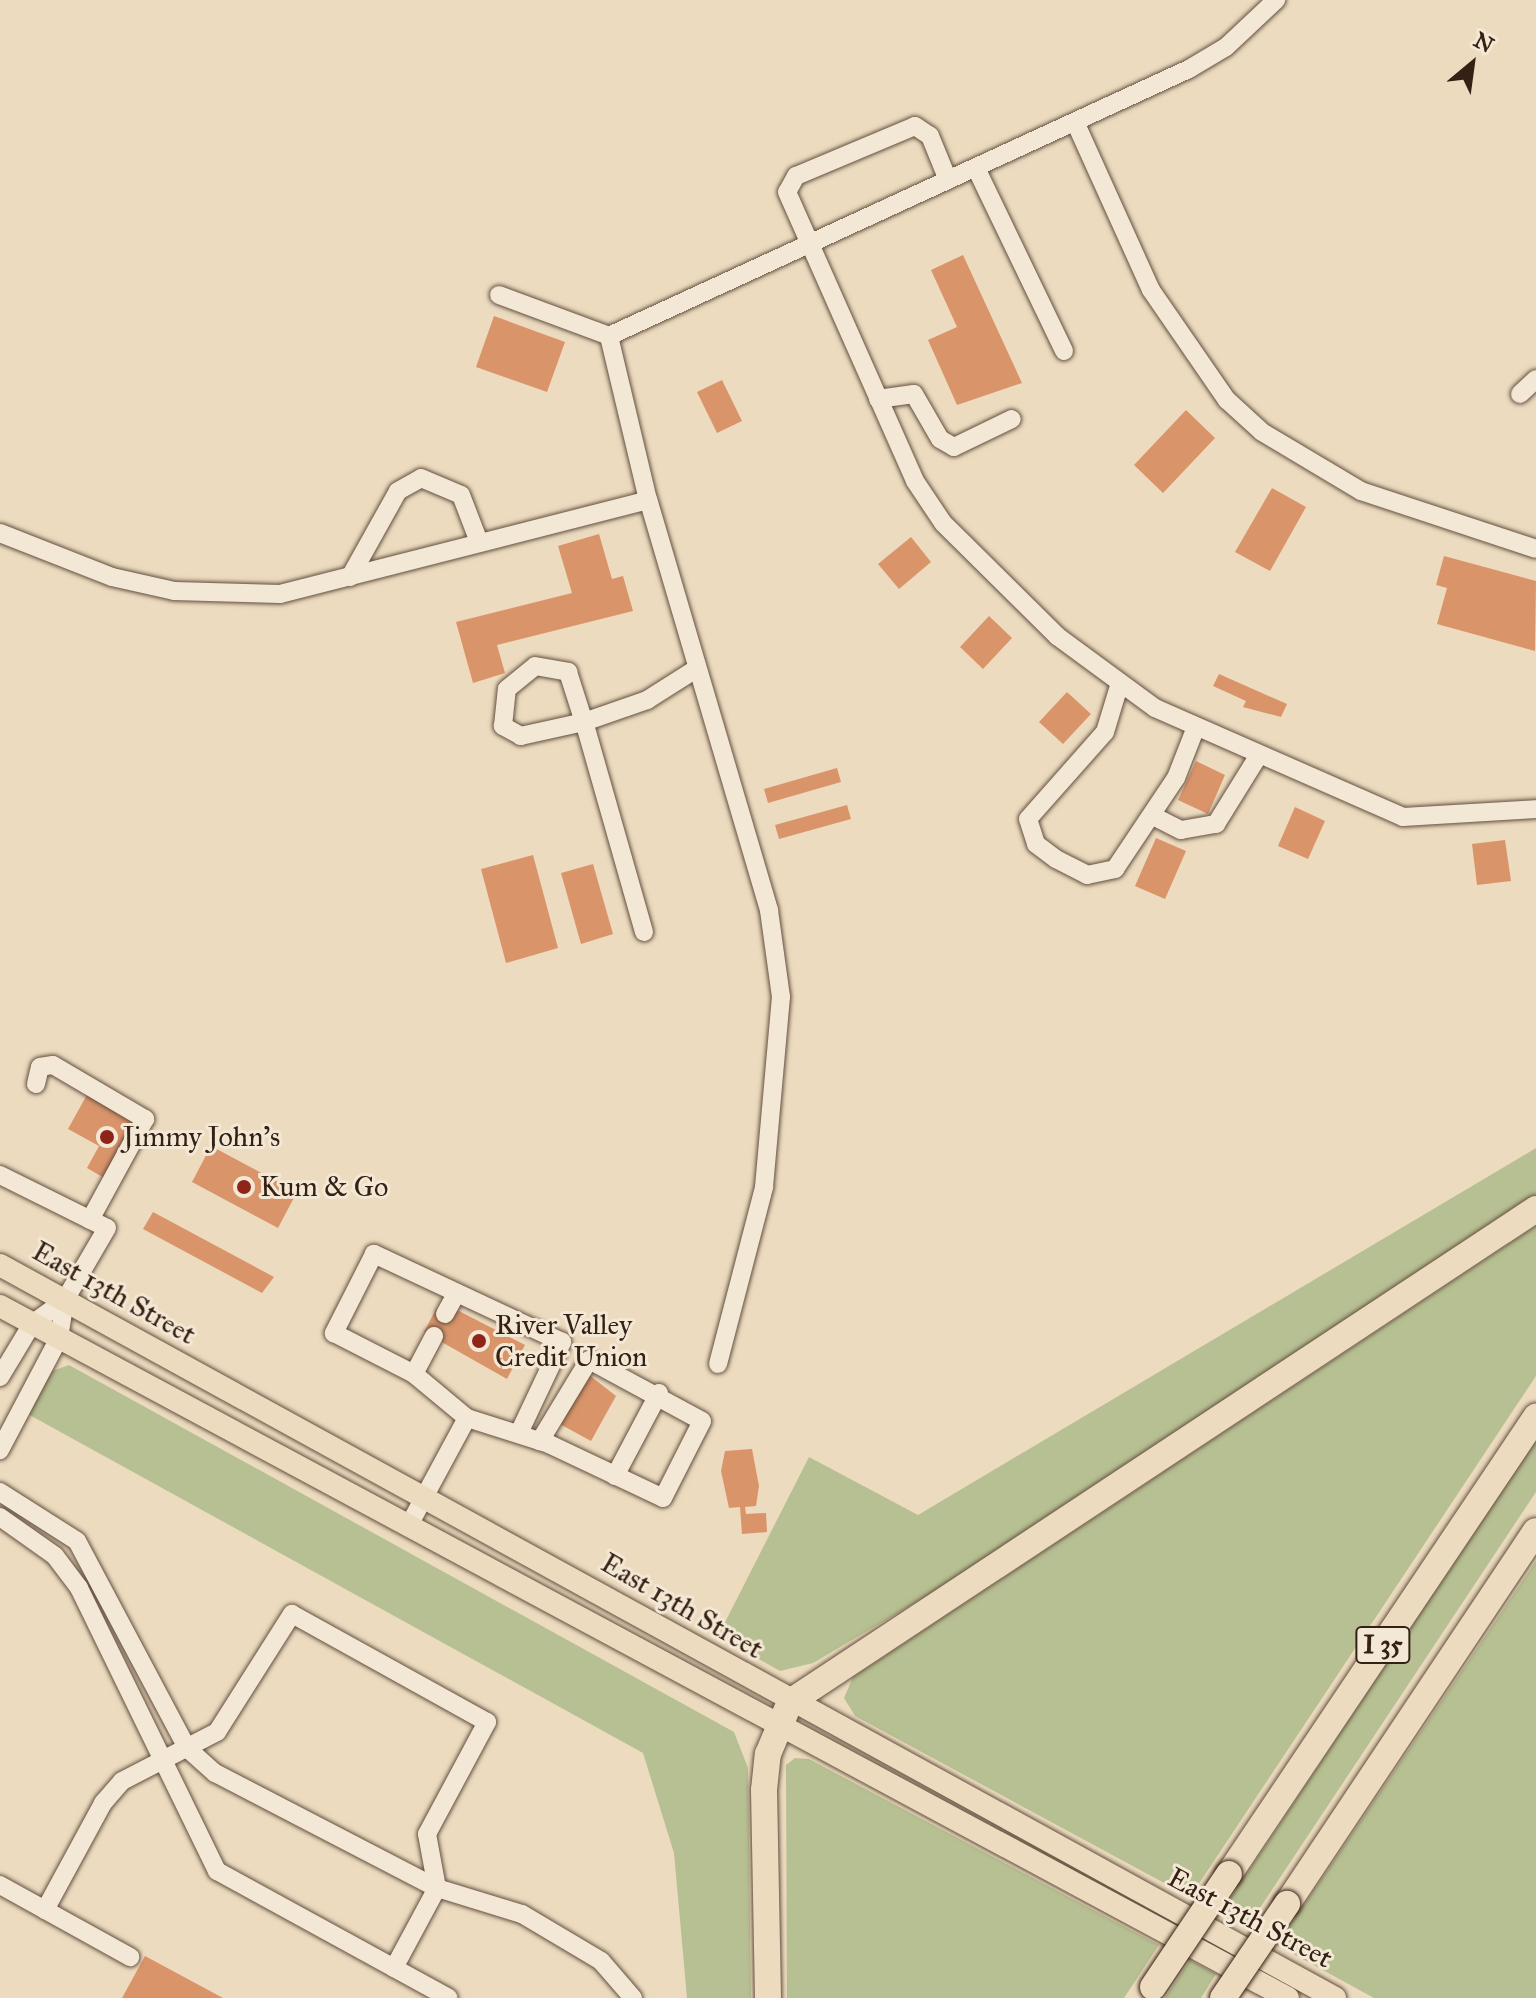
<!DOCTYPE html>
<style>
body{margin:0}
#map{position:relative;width:1536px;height:1998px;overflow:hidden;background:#ecdbbf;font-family:"IM FELL Great Primer",serif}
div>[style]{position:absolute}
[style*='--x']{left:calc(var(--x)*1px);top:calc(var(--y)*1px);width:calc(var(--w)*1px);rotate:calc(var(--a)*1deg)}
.green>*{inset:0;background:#b7c092}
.building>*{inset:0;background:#da946a}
.roads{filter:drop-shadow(0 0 2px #634f3f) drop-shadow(0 0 2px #634f3f)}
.minor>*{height:18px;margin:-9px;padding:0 9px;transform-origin:9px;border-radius:9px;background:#f3e8d5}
.major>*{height:22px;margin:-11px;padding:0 11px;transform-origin:11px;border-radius:11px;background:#ecdbbf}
.highway>*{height:26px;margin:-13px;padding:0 13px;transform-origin:13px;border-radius:13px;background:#ecdbbf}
.bridges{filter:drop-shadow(0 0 2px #352014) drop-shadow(0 0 2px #352014)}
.highway-bridge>*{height:26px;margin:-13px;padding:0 13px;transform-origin:13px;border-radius:13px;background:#ecdbbf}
.dots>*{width:22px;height:22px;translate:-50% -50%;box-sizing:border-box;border:4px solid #f3e8d5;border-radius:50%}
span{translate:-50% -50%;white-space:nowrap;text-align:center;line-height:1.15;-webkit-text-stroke:6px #f3e8d5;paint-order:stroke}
.shield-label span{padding:2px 6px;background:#f3e8d5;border:2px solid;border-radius:6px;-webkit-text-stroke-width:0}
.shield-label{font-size:26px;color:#352014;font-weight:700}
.poi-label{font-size:28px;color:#352014}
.left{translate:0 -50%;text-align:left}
.street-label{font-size:28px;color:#352014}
.north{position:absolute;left:1432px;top:24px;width:80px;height:80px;-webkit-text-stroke:6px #f3e8d5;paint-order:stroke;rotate:29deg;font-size:22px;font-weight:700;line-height:32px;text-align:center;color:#352014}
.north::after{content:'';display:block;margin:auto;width:28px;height:36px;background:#352014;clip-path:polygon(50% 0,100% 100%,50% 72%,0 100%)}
</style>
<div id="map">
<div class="green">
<i style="clip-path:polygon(1536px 1148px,1536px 1195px,1511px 1215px,986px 1561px,813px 1663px,780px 1671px,718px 1636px,809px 1457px,918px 1515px)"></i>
<i style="clip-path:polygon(1536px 1226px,1536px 1376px,1190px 1897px,855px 1716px,844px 1698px,853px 1677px)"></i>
<i style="clip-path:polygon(69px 1365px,734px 1732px,748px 1768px,751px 1998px,687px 1998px,674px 1853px,643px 1753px,26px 1413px,52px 1371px)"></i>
<i style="clip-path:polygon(1536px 1438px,1536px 1492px,1246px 1929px,1220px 1914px)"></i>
<i style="clip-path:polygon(1536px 1561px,1536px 1998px,1374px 1998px,1277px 1945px)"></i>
<i style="clip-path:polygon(795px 1758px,809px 1759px,1159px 1945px,1124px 1998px,787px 1998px,786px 1765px)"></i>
<i style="clip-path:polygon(1190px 1960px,1216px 1974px,1201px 1998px,1165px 1998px)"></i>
</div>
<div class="building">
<i style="clip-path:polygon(963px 255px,1022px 383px,957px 405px,928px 340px,957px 327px,931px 270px)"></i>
<i style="clip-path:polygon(494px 316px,565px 342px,547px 392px,476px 367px)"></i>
<i style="clip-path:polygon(722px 380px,742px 421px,717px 433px,697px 392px)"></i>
<i style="clip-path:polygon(1186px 410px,1215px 438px,1163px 493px,1134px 465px)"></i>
<i style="clip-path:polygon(1272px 488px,1306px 507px,1270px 571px,1235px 552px)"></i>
<i style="clip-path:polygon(599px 534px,612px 579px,623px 576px,633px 611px,497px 645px,505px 673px,473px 683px,456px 622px,572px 593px,558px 546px)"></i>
<i style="clip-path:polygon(911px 537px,931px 562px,899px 589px,878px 564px)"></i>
<i style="clip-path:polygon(1444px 556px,1536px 581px,1535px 651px,1437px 624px,1447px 588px,1436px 585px)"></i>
<i style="clip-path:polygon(989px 616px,1012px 638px,983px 669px,960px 647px)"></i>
<i style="clip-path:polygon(1219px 674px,1287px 704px,1281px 717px,1243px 707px,1246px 701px,1213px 686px)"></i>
<i style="clip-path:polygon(1067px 692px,1091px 714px,1063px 744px,1039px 722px)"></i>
<i style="clip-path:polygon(1196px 761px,1225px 775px,1208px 814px,1178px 800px)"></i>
<i style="clip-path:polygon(837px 768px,841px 782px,768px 803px,764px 789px)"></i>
<i style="clip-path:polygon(847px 805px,851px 819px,779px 839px,775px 825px)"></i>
<i style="clip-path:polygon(1295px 807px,1325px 821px,1308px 859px,1278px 846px)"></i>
<i style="clip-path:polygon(1156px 838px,1186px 851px,1165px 899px,1135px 886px)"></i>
<i style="clip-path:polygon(1505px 840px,1511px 881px,1477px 885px,1472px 844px)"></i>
<i style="clip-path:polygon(533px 855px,558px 948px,506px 963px,481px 869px)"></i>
<i style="clip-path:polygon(593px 864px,613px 934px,581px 944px,561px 873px)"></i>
<i style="clip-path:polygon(89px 1091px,135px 1117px,106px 1179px,87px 1168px,99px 1146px,68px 1129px)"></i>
<i style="clip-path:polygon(211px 1146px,297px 1192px,278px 1228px,192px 1182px)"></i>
<i style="clip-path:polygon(153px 1212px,274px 1277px,262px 1293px,143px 1229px)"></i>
<i style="clip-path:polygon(436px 1309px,453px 1318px,457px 1310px,525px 1345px,507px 1379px,424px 1332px)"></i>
<i style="clip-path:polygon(584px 1371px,616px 1396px,591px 1441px,556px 1422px)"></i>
<i style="clip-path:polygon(752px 1449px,759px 1486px,756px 1506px,745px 1507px,746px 1514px,766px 1513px,767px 1532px,742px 1534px,740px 1507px,729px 1508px,721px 1471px,725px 1451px)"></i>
<i style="clip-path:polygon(145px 1956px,223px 1998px,122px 1998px)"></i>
</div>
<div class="roads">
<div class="minor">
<i style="--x:1076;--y:124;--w:182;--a:65.7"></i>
<i style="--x:1151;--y:290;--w:134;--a:55.4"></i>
<i style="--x:1227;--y:400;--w:47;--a:42.4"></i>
<i style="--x:1262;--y:432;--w:115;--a:30.8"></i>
<i style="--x:1361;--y:491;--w:184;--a:18.3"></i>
<i style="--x:976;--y:168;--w:203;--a:64.3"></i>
<i style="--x:948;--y:180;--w:48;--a:-112.2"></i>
<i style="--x:930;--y:136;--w:18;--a:-146"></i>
<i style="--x:915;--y:126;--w:129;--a:157.2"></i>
<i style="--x:796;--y:176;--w:18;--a:119"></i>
<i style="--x:787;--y:192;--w:316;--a:66.1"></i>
<i style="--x:915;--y:481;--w:50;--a:56.3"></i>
<i style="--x:943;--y:523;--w:161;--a:44.7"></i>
<i style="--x:1057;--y:636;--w:122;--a:36.3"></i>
<i style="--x:1155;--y:708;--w:271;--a:23.7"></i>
<i style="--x:1403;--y:817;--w:133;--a:-3.4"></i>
<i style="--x:499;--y:295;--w:117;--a:20.4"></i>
<i style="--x:1520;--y:394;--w:22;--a:-43"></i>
<i style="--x:878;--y:399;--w:36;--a:-8"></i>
<i style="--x:914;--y:394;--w:52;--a:60"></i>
<i style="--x:940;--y:439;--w:16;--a:30"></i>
<i style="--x:954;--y:447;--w:64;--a:-25.8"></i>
<i style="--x:0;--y:533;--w:120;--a:21.4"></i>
<i style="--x:112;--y:577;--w:64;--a:12.7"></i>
<i style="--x:174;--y:591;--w:106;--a:1.6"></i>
<i style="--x:280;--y:594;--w:380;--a:-14.3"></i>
<i style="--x:350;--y:577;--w:98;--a:-60.8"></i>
<i style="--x:398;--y:491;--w:26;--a:-29"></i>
<i style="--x:421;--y:478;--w:43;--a:23"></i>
<i style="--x:461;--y:495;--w:50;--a:69"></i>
<i style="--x:535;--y:666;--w:34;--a:10"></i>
<i style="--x:568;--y:672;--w:52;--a:72.3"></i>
<i style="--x:584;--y:722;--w:65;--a:167.5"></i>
<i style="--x:521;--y:736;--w:21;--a:-151"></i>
<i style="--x:503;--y:726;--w:37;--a:-84"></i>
<i style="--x:507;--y:689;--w:36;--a:-39"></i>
<i style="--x:1119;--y:686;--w:48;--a:106.9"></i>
<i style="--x:1105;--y:732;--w:116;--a:131.5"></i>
<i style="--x:1028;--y:819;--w:26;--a:72"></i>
<i style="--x:1036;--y:844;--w:25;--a:37"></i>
<i style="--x:1056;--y:859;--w:35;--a:27"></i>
<i style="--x:1087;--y:875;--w:29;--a:-12"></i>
<i style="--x:1115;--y:869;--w:110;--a:-56.2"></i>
<i style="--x:1176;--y:778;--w:55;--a:-68.6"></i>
<i style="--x:1153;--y:816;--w:31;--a:27"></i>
<i style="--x:1181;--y:830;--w:36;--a:-10"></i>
<i style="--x:1216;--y:824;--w:81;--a:-58.1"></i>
<i style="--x:644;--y:932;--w:218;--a:-105.9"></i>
<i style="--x:584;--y:722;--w:67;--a:-19.2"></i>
<i style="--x:647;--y:700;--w:58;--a:-32.3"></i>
<i style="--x:36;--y:1084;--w:17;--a:-77"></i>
<i style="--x:40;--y:1067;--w:13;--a:-9"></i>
<i style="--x:53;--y:1065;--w:107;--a:30.4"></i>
<i style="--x:145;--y:1119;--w:115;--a:118.6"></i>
<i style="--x:0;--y:1175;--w:119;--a:26.4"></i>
<i style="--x:107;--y:1228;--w:83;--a:120.3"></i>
<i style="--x:65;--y:1300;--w:38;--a:99"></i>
<i style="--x:59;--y:1338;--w:127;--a:117.8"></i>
<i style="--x:445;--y:1314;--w:23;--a:-61"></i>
<i style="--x:718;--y:1364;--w:183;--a:-75.4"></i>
<i style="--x:764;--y:1187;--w:191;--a:-84.9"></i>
<i style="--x:781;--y:997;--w:88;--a:-97.9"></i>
<i style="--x:769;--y:910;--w:427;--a:-106.4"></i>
<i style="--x:648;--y:500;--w:169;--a:-103.4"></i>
<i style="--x:609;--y:336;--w:639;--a:-24.72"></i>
<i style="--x:1189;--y:69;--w:43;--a:-30.7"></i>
<i style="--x:1226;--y:47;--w:69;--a:-43.2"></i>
<i style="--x:414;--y:1374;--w:43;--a:-62.2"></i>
<i style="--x:0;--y:1377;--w:62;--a:-58.9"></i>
<i style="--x:32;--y:1324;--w:41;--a:-36"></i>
<i style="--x:519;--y:1433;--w:101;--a:-64.7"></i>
<i style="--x:562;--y:1342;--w:208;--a:-154.9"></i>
<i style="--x:374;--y:1254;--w:89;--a:116.9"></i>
<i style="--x:334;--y:1333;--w:90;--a:27.1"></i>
<i style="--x:414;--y:1374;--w:69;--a:39.7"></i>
<i style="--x:467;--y:1418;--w:86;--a:17.6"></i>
<i style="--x:549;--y:1444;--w:126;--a:25.3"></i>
<i style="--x:663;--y:1498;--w:86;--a:-63.1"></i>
<i style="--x:702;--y:1421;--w:128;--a:-151.6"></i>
<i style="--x:589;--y:1360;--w:95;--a:121.2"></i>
<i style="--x:615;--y:1476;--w:94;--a:-62.1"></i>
<i style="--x:0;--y:1492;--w:91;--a:32.5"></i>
<i style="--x:77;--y:1541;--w:234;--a:62"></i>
<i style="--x:187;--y:1748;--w:38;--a:42"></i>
<i style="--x:215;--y:1773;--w:250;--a:27.4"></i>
<i style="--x:437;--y:1888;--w:89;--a:17"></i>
<i style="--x:522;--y:1914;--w:92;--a:30.7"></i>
<i style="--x:601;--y:1961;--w:49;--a:49.1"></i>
<i style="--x:0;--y:1517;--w:67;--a:35.3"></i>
<i style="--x:55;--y:1556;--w:40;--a:53"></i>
<i style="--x:79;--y:1588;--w:315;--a:64"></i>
<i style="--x:217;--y:1871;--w:264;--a:28.7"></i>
<i style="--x:408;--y:1527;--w:124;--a:-61.6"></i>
<i style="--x:0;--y:1885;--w:149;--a:29"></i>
<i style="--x:45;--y:1910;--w:122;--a:-61.5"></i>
<i style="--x:103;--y:1803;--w:29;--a:-49"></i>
<i style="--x:122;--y:1781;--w:107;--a:-27.3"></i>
<i style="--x:217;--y:1732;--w:140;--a:-57.6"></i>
<i style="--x:292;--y:1614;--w:223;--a:29"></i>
<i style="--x:487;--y:1722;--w:127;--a:118.2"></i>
<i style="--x:427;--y:1834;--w:55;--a:79.5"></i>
<i style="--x:437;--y:1888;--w:91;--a:118.3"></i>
</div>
<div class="major">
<i style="--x:0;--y:1265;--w:1523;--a:28.77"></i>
<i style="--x:0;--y:1306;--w:1462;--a:28.25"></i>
</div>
<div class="highway">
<i style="--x:1229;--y:1874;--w:551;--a:-56.11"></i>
<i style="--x:1287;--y:1904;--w:448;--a:-56.3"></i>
<i style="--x:768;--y:1998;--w:208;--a:-91.1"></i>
<i style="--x:764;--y:1790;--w:36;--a:-84"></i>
<i style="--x:768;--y:1754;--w:56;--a:-67.1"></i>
<i style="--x:790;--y:1702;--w:894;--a:-33.46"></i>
</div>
</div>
<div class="bridges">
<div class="highway-bridge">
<i style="--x:1153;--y:1987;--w:136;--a:-56.1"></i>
<i style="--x:1223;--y:1998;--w:114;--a:-55.8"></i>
</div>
</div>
<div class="dots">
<i style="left:107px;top:1137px;background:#8f2418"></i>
<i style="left:244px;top:1187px;background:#8f2418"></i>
<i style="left:479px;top:1341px;background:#8f2418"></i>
</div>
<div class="shield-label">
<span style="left:1383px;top:1645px">I 35</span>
</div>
<div class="poi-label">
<span class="left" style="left:123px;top:1137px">Jimmy John's</span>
<span class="left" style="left:260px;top:1187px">Kum &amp; Go</span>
<span class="left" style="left:495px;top:1341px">River Valley<br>Credit Union</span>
</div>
<div class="street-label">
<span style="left:114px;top:1293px;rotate:29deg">East 13th Street</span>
<span style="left:682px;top:1606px;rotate:30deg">East 13th Street</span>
<span style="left:1250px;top:1918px;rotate:28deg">East 13th Street</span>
</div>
<div class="north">N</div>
</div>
